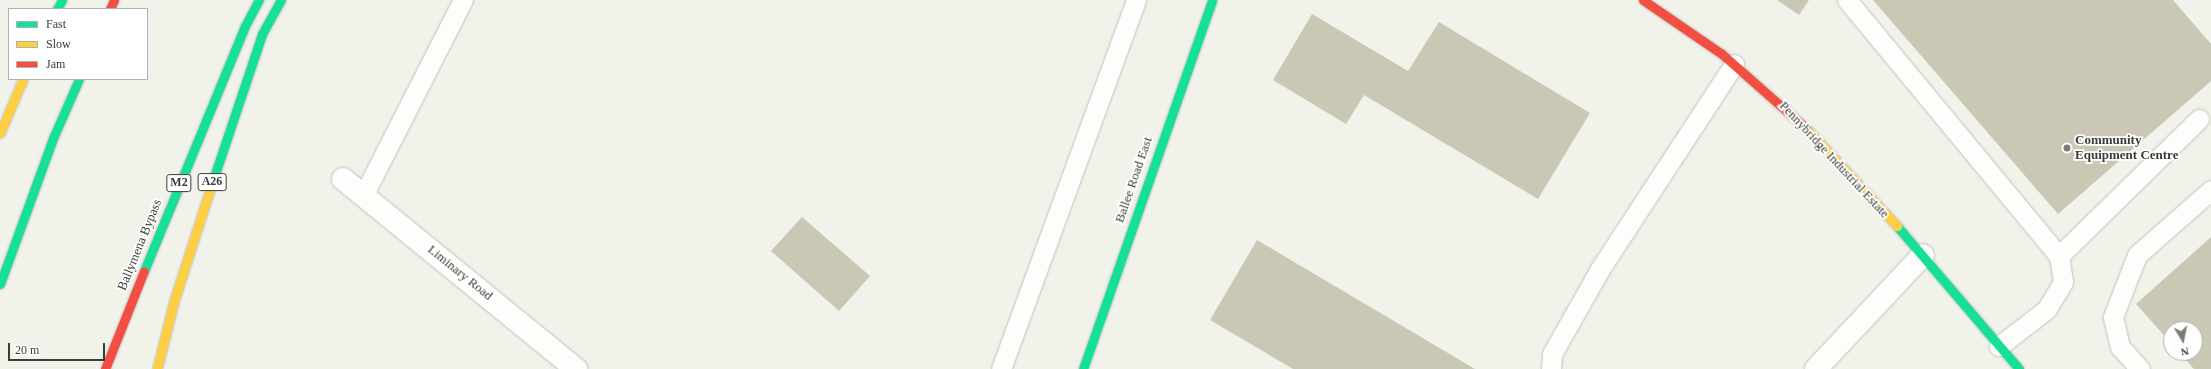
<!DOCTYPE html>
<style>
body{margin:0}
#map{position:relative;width:2211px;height:369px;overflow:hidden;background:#f1f2ea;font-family:"Times New Roman",serif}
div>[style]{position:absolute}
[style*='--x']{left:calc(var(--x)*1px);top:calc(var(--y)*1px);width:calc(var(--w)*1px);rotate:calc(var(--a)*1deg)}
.building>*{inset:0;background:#cac7b5}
.roads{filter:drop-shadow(0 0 1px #c2c3bd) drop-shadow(0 0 1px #c2c3bd)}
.lane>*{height:19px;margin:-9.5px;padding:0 9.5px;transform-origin:9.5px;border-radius:9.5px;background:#fdfdfc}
.street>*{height:22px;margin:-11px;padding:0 11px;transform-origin:11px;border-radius:11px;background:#fdfdfc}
.fast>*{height:9px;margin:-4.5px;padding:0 4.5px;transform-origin:4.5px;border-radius:4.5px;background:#16e098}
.slow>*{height:9px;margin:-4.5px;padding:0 4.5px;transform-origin:4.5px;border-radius:4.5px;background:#ffcf43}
.jam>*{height:9px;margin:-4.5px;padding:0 4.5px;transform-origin:4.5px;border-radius:4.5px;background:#f24e42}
.dots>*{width:11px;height:11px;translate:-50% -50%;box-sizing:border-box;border:2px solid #fff;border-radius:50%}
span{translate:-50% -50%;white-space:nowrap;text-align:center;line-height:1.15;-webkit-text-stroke:3.5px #fff;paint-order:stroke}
.shield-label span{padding:1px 3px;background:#fff;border:1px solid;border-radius:3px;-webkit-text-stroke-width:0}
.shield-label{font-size:12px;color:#3b3c36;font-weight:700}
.poi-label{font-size:13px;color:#3b3c36;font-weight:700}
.left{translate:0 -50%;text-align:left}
.street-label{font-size:13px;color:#3b3c36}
.legend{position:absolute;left:8px;top:8px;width:140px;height:72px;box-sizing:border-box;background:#fff;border:1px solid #b1b1af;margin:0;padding:5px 7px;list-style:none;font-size:12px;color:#3b3c36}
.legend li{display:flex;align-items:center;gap:8px;height:20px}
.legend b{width:20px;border:1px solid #b1b1af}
.north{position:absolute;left:2163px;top:321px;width:40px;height:40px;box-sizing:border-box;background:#fff;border:1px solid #b1b1af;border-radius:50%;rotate:170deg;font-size:11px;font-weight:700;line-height:16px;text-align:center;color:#3b3c36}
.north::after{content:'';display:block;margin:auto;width:14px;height:18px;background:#7b7c75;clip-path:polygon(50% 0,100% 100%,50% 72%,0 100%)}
.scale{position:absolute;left:8px;top:343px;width:97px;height:18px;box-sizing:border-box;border:2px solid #3b3c36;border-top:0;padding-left:5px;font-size:12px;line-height:14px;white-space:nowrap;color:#3b3c36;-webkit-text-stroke:3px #fff;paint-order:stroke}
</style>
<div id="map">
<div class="building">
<i style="clip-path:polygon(1777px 0,1809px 0,1799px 15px)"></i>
<i style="clip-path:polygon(1873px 0,2173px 0,2211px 44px,2211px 81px,2058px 214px)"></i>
<i style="clip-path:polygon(1312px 14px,1408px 71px,1439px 22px,1590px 113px,1538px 199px,1364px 95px,1346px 124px,1273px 80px)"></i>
<i style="clip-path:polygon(802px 217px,870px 276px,839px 311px,771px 251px)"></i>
<i style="clip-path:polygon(2211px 237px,2211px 369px,2194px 369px,2180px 353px,2195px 353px,2195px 329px,2171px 329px,2171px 343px,2136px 304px)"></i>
<i style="clip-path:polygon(1257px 240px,1475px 369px,1293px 369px,1210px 320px)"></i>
</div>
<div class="roads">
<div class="lane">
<i style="--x:1847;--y:0;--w:332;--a:50.4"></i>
<i style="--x:2059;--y:256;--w:26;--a:81"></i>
<i style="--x:2063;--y:282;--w:31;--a:121"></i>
<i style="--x:2047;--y:309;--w:61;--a:142.4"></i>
<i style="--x:364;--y:194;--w:218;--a:-63"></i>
<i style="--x:2059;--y:256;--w:196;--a:-44.4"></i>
<i style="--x:1001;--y:369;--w:393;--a:-69.9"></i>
<i style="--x:1551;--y:369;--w:15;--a:-86"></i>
<i style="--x:1552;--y:354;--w:98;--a:-60.5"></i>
<i style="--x:1600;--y:269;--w:245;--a:-56.8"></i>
<i style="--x:2140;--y:369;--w:30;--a:-132"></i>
<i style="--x:2120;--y:347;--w:31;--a:-103"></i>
<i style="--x:2113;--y:317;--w:66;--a:-68.8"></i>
<i style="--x:2137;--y:255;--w:98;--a:-41.3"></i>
</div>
<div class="street">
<i style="--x:343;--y:179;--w:301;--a:39.2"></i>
<i style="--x:1816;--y:369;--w:156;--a:-46.8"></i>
</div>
<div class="fast">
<i style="--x:57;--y:9;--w:10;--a:-61"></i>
<i style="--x:213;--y:180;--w:154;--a:-71.4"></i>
<i style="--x:262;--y:34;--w:39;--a:-61"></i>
<i style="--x:1897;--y:226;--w:188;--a:49.5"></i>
<i style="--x:144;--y:271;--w:265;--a:-67.6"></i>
<i style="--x:245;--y:26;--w:30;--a:-62"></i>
<i style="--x:0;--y:284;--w:158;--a:-70"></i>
<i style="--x:54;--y:136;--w:62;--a:-66.3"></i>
<i style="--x:1083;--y:369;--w:391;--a:-70.7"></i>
</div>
<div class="slow">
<i style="--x:1806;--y:128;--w:134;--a:47.1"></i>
<i style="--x:0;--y:133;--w:59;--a:-66.9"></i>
<i style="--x:157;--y:369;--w:70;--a:-76"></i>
<i style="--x:174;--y:301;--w:127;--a:-72.1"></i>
</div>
<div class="jam">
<i style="--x:1643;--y:0;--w:96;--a:34.4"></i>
<i style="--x:1722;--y:54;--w:112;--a:41.4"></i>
<i style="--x:110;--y:9;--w:10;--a:-66"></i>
<i style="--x:105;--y:369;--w:105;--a:-68.3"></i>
</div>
</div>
<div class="dots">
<i style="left:2067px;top:148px;background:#7b7c75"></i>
</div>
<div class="shield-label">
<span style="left:212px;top:182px">A26</span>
<span style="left:179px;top:183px">M2</span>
</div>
<div class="poi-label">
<span class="left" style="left:2075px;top:148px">Community<br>Equipment Centre</span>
</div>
<div class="street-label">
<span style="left:1834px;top:160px;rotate:47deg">Pennybridge Industrial Estate</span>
<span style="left:1134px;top:180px;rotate:-71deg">Ballee Road East</span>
<span style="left:140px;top:245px;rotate:-68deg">Ballymena Bypass</span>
<span style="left:460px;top:273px;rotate:39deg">Liminary Road</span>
</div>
<ul class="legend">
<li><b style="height:5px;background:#16e098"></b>Fast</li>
<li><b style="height:5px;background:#ffcf43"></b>Slow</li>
<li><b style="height:5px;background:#f24e42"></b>Jam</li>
</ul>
<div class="north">N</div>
<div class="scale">20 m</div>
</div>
